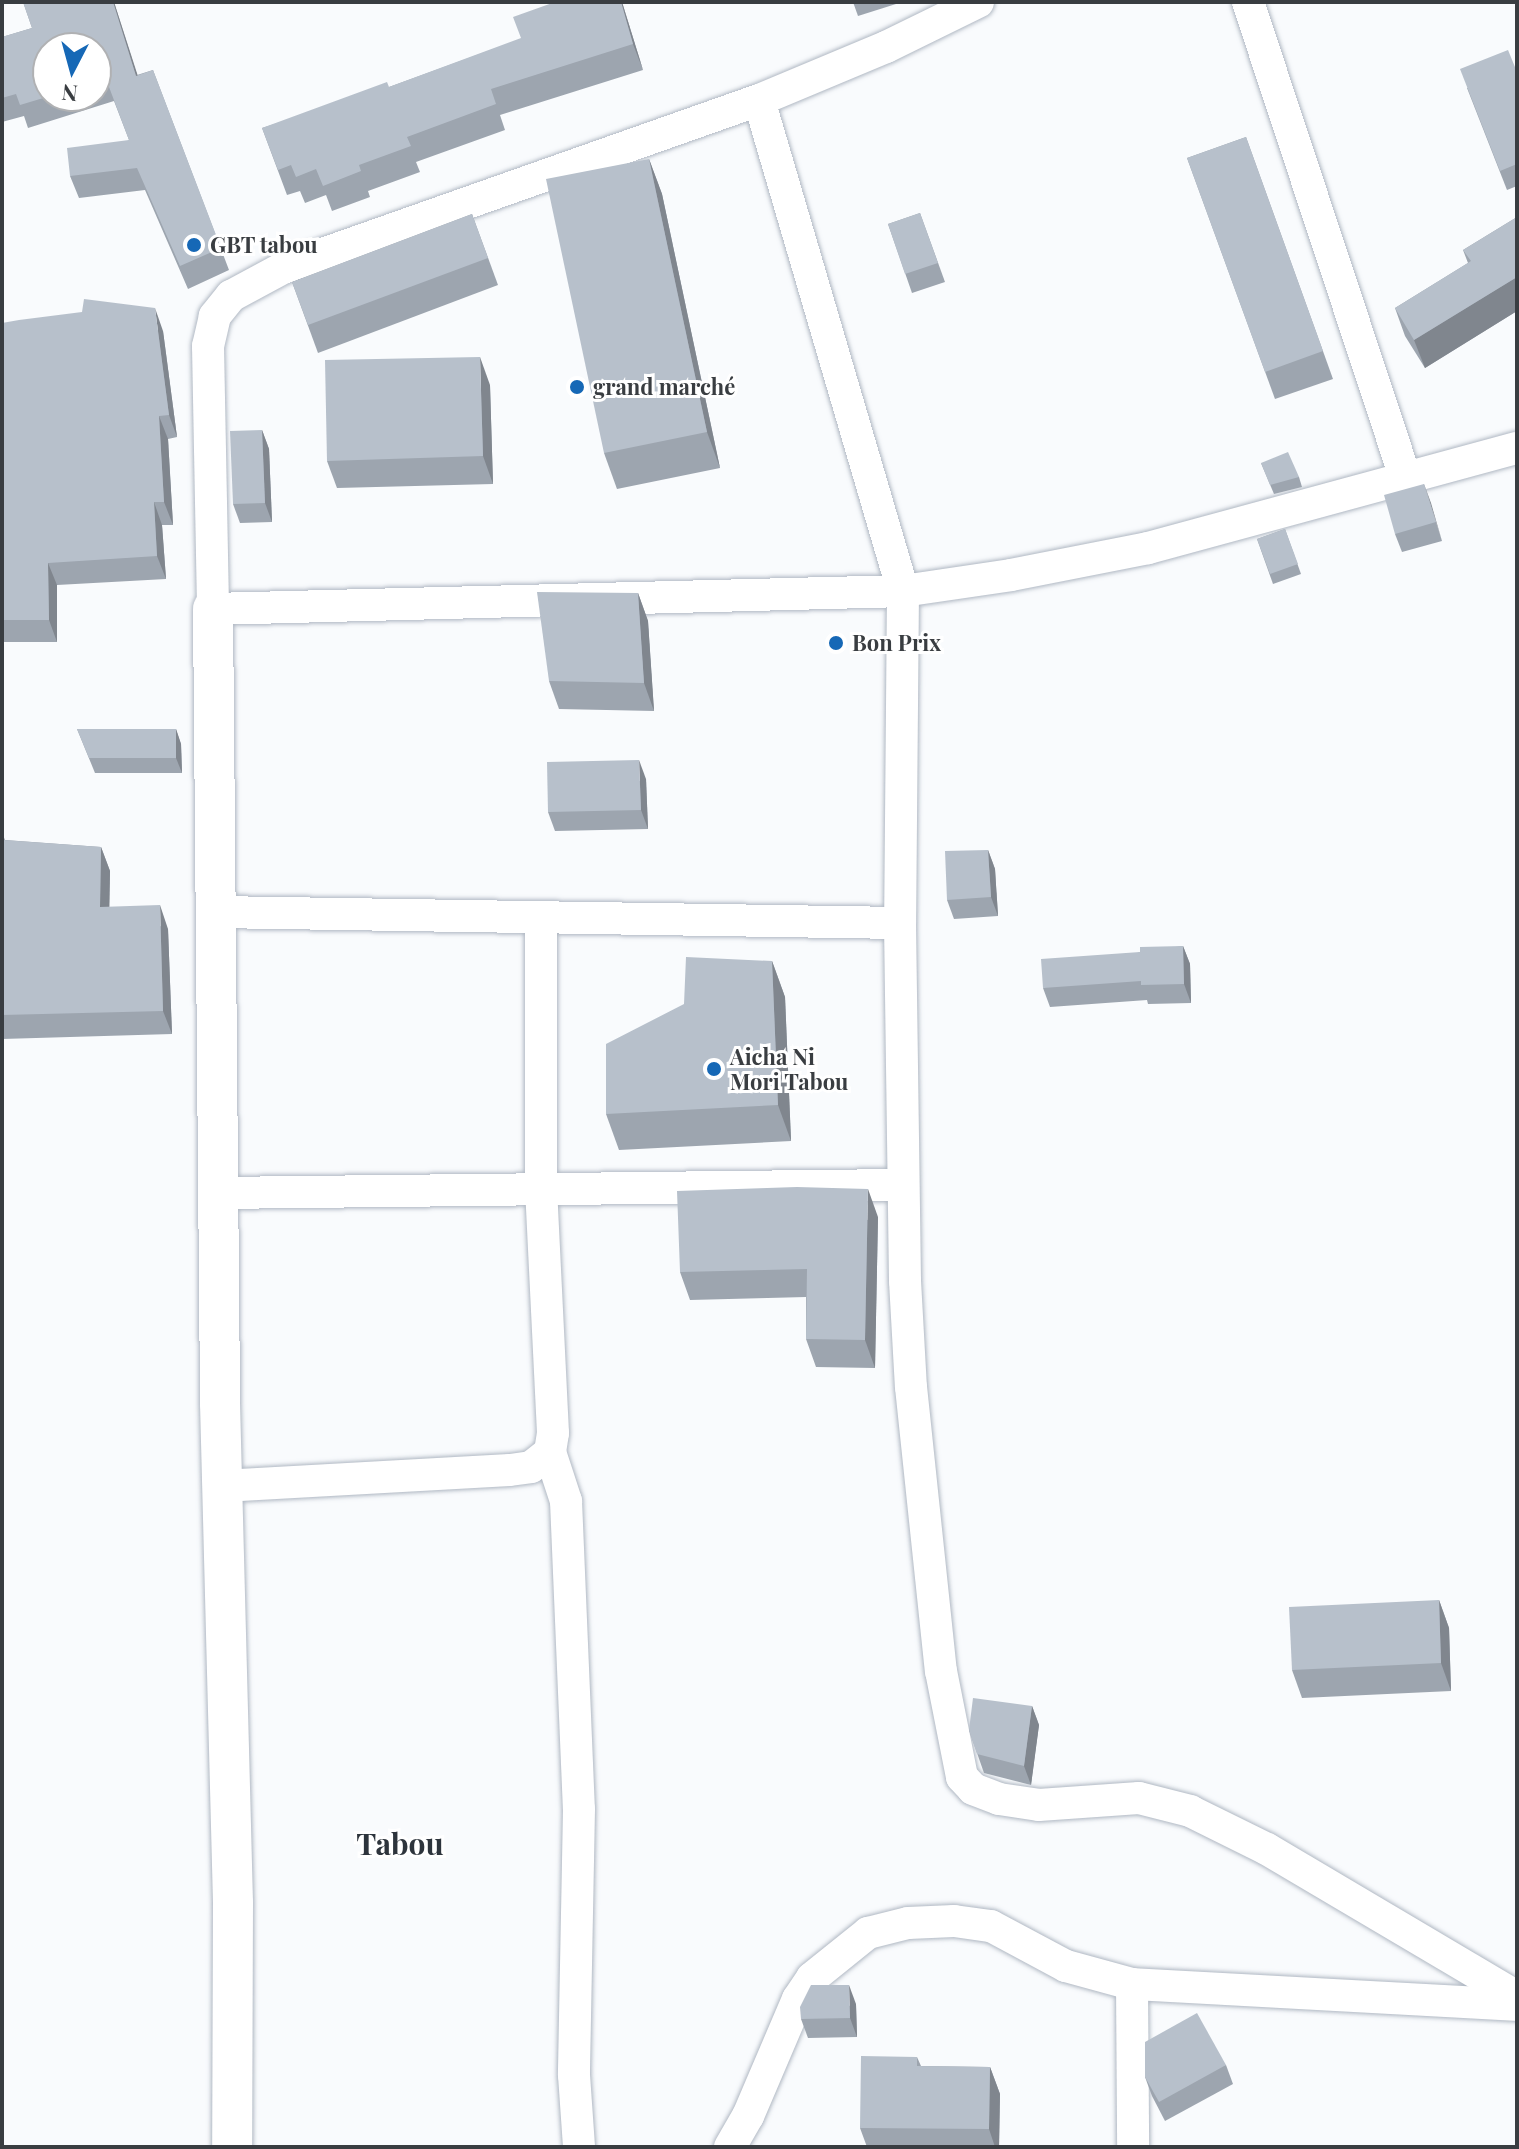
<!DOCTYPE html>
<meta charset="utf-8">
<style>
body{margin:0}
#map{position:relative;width:1519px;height:2149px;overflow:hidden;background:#f9fbfd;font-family:"Playfair Display",serif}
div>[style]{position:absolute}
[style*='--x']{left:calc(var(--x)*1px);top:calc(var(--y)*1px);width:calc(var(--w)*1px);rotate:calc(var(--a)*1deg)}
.roads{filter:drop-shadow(0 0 2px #b0b8c3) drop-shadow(0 0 2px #b0b8c3)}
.minor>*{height:32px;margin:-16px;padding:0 16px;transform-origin:16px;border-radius:16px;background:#fff}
.tertiary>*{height:40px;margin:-20px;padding:0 20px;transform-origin:20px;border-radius:20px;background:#fff}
.wall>*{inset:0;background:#9da5af}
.shaded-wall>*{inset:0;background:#80868e}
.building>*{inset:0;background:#b7c0cb}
.dots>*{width:22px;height:22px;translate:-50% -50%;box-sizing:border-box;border:4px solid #fff;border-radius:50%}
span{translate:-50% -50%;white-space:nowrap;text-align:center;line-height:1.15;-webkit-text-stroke:6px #fff;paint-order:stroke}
.poi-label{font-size:22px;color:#393d41;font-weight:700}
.left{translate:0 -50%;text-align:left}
.district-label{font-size:30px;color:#2d343c;font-weight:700}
.frame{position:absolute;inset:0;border:4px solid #393d41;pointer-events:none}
.north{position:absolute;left:32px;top:32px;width:80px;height:80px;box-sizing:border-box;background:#fff;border:2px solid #b0b1b3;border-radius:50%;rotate:186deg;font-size:22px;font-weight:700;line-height:32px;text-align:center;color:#393d41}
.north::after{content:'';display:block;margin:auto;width:28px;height:36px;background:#1668b6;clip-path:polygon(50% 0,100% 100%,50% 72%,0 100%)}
</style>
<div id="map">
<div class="roads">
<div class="minor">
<i style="--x:978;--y:2;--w:102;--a:153.9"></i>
<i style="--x:886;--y:47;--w:138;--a:157.3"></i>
<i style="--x:759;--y:100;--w:505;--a:160.56"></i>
<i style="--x:283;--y:268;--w:59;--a:151.7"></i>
<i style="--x:231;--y:296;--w:26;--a:129"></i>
<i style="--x:215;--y:316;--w:31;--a:103"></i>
<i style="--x:208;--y:346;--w:263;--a:88.9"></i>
<i style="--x:213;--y:609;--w:690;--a:-1.49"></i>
<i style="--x:903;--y:591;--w:109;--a:-8.4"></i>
<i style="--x:1011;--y:575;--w:140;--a:-11.1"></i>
<i style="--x:1148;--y:548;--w:382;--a:-15.2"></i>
<i style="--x:1248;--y:2;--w:499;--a:71.7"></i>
<i style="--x:759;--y:100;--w:512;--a:73.65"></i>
<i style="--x:903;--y:591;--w:332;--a:90.5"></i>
<i style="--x:900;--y:923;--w:358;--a:89.2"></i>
<i style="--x:905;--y:1281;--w:106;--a:86.8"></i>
<i style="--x:911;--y:1387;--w:286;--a:84"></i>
<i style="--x:941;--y:1671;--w:108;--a:78.8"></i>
<i style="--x:962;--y:1777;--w:16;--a:47"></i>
<i style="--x:973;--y:1789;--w:28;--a:21"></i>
<i style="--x:999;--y:1799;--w:40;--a:8.5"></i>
<i style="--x:1039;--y:1805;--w:100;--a:-4"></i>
<i style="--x:1139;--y:1798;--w:53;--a:14.3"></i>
<i style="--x:1190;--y:1811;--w:86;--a:26.3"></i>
<i style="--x:1267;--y:1849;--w:291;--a:30.6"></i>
<i style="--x:216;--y:912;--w:684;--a:0.92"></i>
<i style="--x:217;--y:1193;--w:686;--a:-0.67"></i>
<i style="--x:550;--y:1452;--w:52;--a:71.9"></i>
<i style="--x:566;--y:1501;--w:308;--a:87.6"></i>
<i style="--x:579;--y:1809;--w:266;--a:91.1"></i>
<i style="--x:574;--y:2075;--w:72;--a:86"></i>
<i style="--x:222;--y:1486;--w:288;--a:-3.2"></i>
<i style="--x:510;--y:1470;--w:21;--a:-8"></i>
<i style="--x:531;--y:1467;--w:24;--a:-38"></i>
<i style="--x:550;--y:1452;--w:19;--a:-81"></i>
<i style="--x:553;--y:1433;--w:244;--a:-92.8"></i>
<i style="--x:541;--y:1189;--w:272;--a:-90"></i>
<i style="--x:1132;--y:1984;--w:163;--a:89.6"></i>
<i style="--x:730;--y:2147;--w:36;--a:-60"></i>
<i style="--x:748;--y:2116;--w:127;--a:-66.9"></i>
<i style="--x:798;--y:1999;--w:25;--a:-56"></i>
<i style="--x:812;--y:1978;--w:72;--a:-38.8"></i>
<i style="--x:868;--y:1933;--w:41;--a:-14"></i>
<i style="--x:908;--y:1923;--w:46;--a:-2.5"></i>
<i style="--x:954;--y:1921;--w:37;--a:8"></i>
<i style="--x:991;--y:1926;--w:85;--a:28.1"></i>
<i style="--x:1066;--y:1966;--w:68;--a:15.3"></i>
<i style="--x:1132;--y:1984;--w:386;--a:3.1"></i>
</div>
<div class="tertiary">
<i style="--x:213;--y:609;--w:794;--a:89.49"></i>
<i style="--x:220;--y:1403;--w:500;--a:88.51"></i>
<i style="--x:233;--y:1903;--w:244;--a:90.2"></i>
</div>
</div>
<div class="wall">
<i style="clip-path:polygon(evenodd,23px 2px,114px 2px,137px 75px,153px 70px,229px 270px,188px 289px,145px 190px,79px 198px,70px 176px,129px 140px,114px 101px,28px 128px,24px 116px,2px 122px,2px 37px,32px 28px,23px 2px,96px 48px,96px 96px,48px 96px,96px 48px)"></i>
<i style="clip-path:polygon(555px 2px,622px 2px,643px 70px,500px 115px,505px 130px,416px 162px,420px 172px,368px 191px,370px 197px,332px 211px,326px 195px,305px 203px,300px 191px,287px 195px,262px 128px,389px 87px,521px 39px)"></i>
<i style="clip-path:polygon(853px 2px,895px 2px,896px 4px,858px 16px)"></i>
<i style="clip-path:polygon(1517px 72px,1517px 186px,1507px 190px,1467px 88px)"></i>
<i style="clip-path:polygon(1246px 137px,1333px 379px,1275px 399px,1187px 158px)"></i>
<i style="clip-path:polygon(649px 159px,662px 194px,720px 468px,617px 489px,604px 453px)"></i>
<i style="clip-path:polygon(920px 213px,945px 282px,912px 293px,888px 224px)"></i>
<i style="clip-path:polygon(472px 214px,498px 285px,318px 353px,292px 282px)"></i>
<i style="clip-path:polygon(1517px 217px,1517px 311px,1425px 368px,1405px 336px,1395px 308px,1468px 263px,1463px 250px)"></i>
<i style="clip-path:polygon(2px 323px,163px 331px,177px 437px,168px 439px,173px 525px,162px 525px,166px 579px,57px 585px,57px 642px,2px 642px)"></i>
<i style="clip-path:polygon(490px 385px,493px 484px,337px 488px,327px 461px)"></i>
<i style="clip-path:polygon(262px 430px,269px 449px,272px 522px,240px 523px,233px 504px)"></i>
<i style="clip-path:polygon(1261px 463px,1299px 477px,1302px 487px,1274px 494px)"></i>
<i style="clip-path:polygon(1424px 484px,1442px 541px,1402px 552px,1395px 534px)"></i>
<i style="clip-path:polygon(1285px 529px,1301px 574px,1273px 584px,1257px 539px)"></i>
<i style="clip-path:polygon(638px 593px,648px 621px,654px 711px,559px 709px,549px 681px)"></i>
<i style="clip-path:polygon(77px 729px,176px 729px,181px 744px,182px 773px,95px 773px)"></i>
<i style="clip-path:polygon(646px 779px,648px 829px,555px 831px,548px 812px)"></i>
<i style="clip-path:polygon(2px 835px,3px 835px,5px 840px,101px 847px,110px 871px,109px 907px,168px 929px,172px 1034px,2px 1039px)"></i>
<i style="clip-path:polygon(988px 850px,995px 869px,998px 916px,954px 919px,947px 900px)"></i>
<i style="clip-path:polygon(1183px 946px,1190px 964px,1191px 1003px,1148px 1004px,1147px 1000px,1050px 1007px,1043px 988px,1140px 952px)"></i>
<i style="clip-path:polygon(772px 961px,785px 997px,791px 1141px,619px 1150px,606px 1114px)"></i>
<i style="clip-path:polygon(878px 1217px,875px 1368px,816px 1367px,806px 1339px,806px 1297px,690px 1300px,680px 1272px)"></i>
<i style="clip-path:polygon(1439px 1600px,1449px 1628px,1451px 1691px,1302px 1698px,1292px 1670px)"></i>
<i style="clip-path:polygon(1032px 1706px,1039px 1725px,1031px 1785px,984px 1773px,969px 1730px)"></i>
<i style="clip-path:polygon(856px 2004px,857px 2037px,808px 2038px,801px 2019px)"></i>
<i style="clip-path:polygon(917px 2057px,921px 2066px,990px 2067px,1000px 2094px,999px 2147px,867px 2147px,860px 2128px)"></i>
<i style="clip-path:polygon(1226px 2065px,1233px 2084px,1165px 2121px,1152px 2096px,1145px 2077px)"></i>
</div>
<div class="shaded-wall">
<i style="clip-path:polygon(113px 2px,114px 2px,145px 98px,136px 76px)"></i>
<i style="clip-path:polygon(621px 2px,622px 2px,643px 70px,633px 44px)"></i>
<i style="clip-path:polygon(649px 159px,662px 194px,720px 468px,707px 432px)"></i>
<i style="clip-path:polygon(1517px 277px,1517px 311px,1425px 368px,1414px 340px)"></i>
<i style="clip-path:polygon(155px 308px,163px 331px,177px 437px,169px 415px)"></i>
<i style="clip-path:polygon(480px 357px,490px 385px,493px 484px,483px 456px)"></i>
<i style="clip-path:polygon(159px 416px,168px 439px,173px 525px,164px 502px)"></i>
<i style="clip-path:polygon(262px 430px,269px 449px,272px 522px,265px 503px)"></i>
<i style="clip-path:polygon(1424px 484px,1431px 503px,1442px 541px)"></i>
<i style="clip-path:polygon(154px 502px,162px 525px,166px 579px,157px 556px)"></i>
<i style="clip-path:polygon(48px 563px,57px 585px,57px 642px,49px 620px)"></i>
<i style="clip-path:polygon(638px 593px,648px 621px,654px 711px,644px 683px)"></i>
<i style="clip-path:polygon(176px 729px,181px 744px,182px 773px,176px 758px)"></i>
<i style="clip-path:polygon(639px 760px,646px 779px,648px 829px,641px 810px)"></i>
<i style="clip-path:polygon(101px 847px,110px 871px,109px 931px,100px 907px)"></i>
<i style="clip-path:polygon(988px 850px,995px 869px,998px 916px,991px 897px)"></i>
<i style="clip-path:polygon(160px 905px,168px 929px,172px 1034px,163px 1011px)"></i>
<i style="clip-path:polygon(1183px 946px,1190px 964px,1191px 1003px,1184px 984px)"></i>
<i style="clip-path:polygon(772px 961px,785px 997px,791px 1141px,778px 1105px)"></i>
<i style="clip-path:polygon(868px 1189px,878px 1217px,875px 1368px,865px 1340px)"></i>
<i style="clip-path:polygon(1439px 1600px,1449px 1628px,1451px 1691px,1441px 1663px)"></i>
<i style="clip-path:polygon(1032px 1706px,1039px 1725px,1031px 1785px,1024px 1766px)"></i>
<i style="clip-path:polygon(849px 1985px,856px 2004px,857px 2037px,850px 2018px)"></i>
<i style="clip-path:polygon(990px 2067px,1000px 2094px,999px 2147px,995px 2147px,989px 2129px)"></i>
</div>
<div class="building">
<i style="clip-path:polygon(23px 2px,113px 2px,136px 76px,153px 70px,221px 248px,180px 266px,137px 168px,70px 176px,67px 148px,129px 140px,106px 79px,96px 82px,96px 48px,48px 48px,48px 96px,50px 96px,20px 105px,16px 94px,2px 98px,2px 37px,32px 28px)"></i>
<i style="clip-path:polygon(555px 2px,621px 2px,633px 44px,491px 89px,496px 104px,407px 137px,411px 146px,359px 165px,361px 171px,323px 186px,316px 169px,296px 177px,291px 165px,278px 170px,262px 128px,387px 82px,389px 87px,521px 38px,513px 17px)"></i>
<i style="clip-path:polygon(1508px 50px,1517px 72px,1517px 164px,1500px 171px,1460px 69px)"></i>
<i style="clip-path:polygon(1246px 137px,1323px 351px,1265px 372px,1187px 158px)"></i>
<i style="clip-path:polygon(649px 159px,707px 432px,604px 453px,546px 179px)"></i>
<i style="clip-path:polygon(920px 213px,938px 263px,905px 274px,888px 224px)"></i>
<i style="clip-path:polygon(472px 214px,488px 258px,308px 325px,292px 282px)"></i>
<i style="clip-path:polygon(1517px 217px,1517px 277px,1414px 340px,1395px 308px,1471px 261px,1463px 250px)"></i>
<i style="clip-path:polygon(84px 299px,155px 308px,169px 415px,159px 416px,164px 502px,154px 502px,157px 556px,48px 563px,49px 620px,2px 620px,2px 323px,19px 320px,82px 312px)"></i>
<i style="clip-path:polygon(480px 357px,483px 456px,327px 461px,325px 360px)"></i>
<i style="clip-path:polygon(262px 430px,265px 503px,233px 504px,230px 431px)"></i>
<i style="clip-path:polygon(1288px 452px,1299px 477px,1270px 485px,1261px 463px)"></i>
<i style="clip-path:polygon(1424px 484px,1436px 522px,1395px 534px,1384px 495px)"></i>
<i style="clip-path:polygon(1285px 529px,1298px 564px,1270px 574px,1257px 539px)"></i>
<i style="clip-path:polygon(537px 592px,638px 593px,644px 683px,549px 681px)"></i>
<i style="clip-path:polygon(77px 729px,176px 729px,176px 758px,89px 758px)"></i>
<i style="clip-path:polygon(639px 760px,641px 810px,548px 812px,547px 762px)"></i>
<i style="clip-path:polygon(2px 835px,3px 835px,3px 840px,101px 847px,100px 907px,160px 905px,163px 1011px,2px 1015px)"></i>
<i style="clip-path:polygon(988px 850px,991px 897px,947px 900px,945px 851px)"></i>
<i style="clip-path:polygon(1183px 946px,1184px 984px,1141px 985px,1141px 981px,1043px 988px,1041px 959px,1140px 952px,1140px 947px)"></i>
<i style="clip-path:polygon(686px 957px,772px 961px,778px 1105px,606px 1114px,606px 1044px,684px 1004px)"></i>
<i style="clip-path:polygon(797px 1187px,868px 1189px,865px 1340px,806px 1339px,807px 1269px,680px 1272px,677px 1191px)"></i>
<i style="clip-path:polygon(1439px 1600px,1441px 1663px,1292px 1670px,1289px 1607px)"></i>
<i style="clip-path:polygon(973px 1698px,1032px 1706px,1024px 1766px,977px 1754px,969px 1730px)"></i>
<i style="clip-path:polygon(811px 1985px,849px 1985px,850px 2018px,801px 2019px,800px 2007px)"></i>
<i style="clip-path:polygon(1197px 2013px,1226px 2065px,1159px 2102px,1145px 2077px,1145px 2042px)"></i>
<i style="clip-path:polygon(861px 2056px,917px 2057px,917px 2066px,990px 2067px,989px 2129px,860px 2128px)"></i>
</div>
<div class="dots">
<i style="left:194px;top:245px;background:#1668b6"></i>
<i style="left:577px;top:387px;background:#1668b6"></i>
<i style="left:836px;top:643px;background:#1668b6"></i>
<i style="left:714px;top:1069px;background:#1668b6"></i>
</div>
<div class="poi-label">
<span class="left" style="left:210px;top:245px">GBT tabou</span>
<span class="left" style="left:593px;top:387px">grand marché</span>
<span class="left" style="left:852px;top:643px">Bon Prix</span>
<span class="left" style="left:730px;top:1069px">Aicha Ni<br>Mori Tabou</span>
</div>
<div class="district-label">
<span style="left:400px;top:1843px">Tabou</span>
</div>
<div class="frame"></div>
<div class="north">N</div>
</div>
